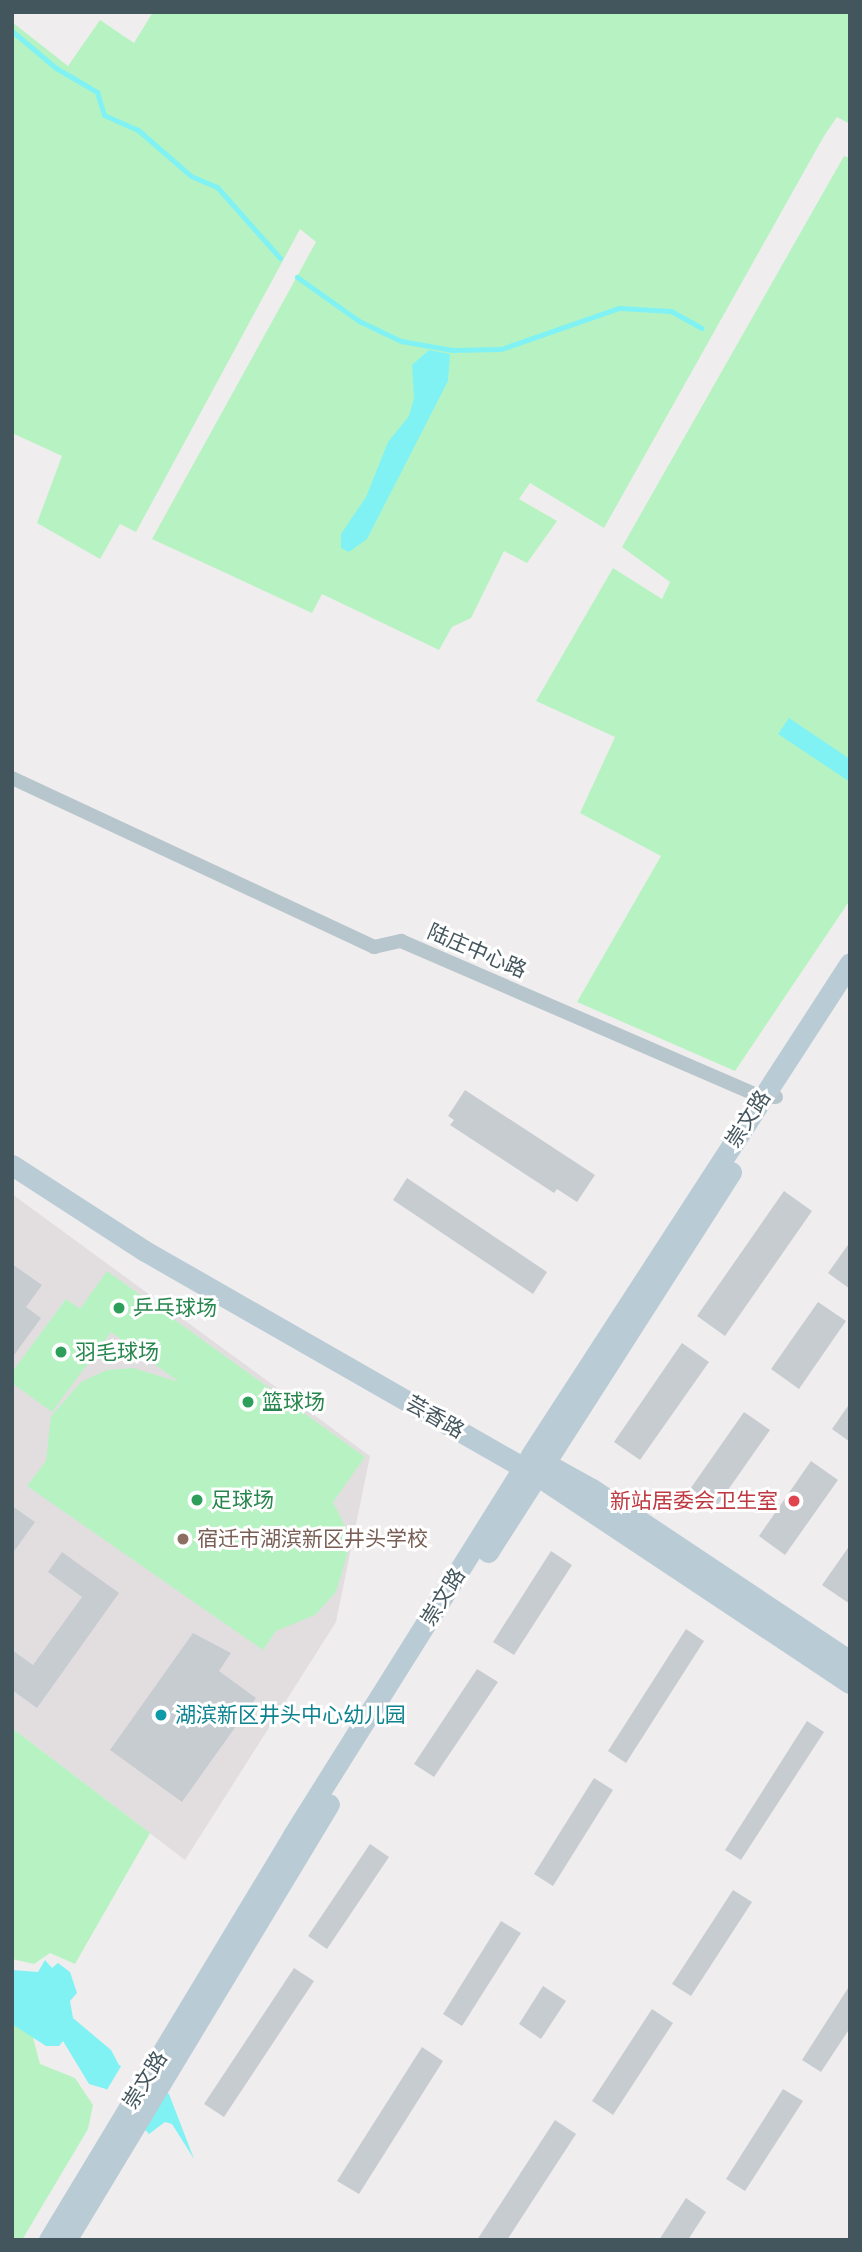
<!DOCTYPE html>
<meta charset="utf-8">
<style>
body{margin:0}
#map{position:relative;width:862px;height:2252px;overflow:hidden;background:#f0edee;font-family:"Source Sans 3","Noto Sans SC",sans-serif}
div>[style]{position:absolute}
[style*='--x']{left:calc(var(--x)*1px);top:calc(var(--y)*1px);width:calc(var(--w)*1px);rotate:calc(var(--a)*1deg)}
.education>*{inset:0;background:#e2dee0}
.green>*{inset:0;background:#b7f3c2}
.water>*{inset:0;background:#80f2f4}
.pier>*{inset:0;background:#f0edee}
.stream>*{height:5px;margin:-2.5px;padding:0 2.5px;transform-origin:2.5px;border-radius:2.5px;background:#80f2f4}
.building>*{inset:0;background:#c7ccd1}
.street>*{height:14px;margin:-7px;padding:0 7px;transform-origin:7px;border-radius:7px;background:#b7c6cc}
.secondary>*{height:21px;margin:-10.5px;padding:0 10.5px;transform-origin:10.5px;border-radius:10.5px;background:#b9cbd4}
.dots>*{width:19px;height:19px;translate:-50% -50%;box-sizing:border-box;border:4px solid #fff;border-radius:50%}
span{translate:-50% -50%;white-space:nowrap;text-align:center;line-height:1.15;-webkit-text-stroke:6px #fff;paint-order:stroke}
.street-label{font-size:21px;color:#44565d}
.leisure-label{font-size:21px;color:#27864d}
.left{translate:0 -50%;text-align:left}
.health-label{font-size:21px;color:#be3a42}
.right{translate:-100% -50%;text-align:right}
.education-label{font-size:21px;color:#785e54}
.culture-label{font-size:21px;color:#0d838f}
.frame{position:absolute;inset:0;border:14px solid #44565d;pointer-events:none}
</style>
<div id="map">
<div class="education">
<i style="clip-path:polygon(12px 1194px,370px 1456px,336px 1622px,185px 1860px,12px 1728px)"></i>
</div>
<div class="green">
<i style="clip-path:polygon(153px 12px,850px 12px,850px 124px,837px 117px,824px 136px,604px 528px,530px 483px,519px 499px,557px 521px,527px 563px,504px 551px,471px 618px,452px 627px,439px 650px,322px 594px,312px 613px,152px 539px,316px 242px,300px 229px,136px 532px,120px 524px,100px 559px,37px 523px,62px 456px,12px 433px,12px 22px,68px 66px,100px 20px,134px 43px)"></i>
<i style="clip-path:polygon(844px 156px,850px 158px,850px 900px,735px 1071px,577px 1002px,661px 856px,580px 813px,615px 737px,536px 701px,613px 568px,662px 599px,670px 582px,622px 547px)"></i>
<i style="clip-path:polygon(107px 1271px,365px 1457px,333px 1502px,347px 1530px,349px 1548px,336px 1592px,315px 1615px,276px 1631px,263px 1650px,27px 1486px,46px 1461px,51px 1416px,81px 1382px,107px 1370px,133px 1368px,179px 1382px,111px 1332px,52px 1412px,12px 1383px,12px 1372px,66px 1299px,80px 1309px)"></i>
<i style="clip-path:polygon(12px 1728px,150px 1833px,75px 1964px,50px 1953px,34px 1964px,12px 1959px)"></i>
<i style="clip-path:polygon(12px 2023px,32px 2034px,40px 2064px,75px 2078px,93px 2105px,88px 2129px,22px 2240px,12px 2240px)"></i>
</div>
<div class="water">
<i style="clip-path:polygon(429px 350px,450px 354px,448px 381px,367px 539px,349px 552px,341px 548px,341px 534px,366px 497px,388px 442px,409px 416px,414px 398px,412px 365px)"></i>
<i style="clip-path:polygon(789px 718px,850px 759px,850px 782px,778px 734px)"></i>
<i style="clip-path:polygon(45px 1960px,52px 1968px,58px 1963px,70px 1972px,77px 1993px,70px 2001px,73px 2018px,111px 2050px,119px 2065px,169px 2094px,194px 2159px,172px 2124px,165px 2122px,149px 2134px,106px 2089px,89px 2084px,63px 2041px,59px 2046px,46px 2046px,12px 2024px,12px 1970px,38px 1972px)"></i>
</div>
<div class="pier">
<i style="clip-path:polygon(123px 2063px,165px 2086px,140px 2127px,105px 2093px)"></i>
</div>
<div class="stream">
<i style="--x:12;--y:31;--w:57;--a:40.1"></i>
<i style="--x:56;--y:68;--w:48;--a:30.3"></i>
<i style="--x:97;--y:92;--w:24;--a:73"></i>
<i style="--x:104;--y:115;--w:37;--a:24"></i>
<i style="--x:138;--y:130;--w:70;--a:41"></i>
<i style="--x:191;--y:176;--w:28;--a:23"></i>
<i style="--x:217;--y:187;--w:95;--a:48.4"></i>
<i style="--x:297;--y:277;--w:76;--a:35.4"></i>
<i style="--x:359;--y:321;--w:47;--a:25.5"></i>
<i style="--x:401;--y:341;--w:52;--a:10"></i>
<i style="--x:452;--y:350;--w:49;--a:-1.2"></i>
<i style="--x:501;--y:349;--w:125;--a:-19.2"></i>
<i style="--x:619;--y:308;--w:52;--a:3.3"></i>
<i style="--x:671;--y:311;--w:35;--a:29"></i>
</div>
<div class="building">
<i style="clip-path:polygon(465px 1090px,595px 1175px,577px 1202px,557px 1189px,554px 1193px,450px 1125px,454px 1120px,448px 1116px)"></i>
<i style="clip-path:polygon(407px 1178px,547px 1272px,533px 1294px,393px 1200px)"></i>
<i style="clip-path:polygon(784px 1191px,812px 1211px,725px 1336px,697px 1316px)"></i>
<i style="clip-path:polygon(850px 1242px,850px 1289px,828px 1273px)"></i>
<i style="clip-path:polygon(12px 1264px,42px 1285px,26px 1307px,41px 1318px,12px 1358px)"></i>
<i style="clip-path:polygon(818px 1302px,846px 1321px,799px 1389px,771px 1369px)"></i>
<i style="clip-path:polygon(682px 1343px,709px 1362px,640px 1460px,614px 1442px)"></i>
<i style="clip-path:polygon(850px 1403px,850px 1442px,832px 1429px)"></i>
<i style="clip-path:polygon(744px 1412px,770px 1430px,714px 1510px,688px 1492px)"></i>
<i style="clip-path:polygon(811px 1461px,838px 1480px,785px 1555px,759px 1536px)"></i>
<i style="clip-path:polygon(12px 1506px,35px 1522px,12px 1554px)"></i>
<i style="clip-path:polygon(850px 1545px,850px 1604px,822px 1585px)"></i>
<i style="clip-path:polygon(551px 1551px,572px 1565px,514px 1655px,493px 1642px)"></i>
<i style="clip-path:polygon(62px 1552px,119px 1593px,37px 1708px,12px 1690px,12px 1650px,33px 1665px,82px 1597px,48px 1572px)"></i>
<i style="clip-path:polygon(686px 1629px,704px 1641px,626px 1763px,608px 1751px)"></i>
<i style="clip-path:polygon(193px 1633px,231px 1653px,219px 1671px,256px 1698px,182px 1802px,110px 1750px)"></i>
<i style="clip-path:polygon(477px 1669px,498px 1682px,434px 1777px,414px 1764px)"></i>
<i style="clip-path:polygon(807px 1721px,824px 1732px,741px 1860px,725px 1850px)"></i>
<i style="clip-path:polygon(594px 1778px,613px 1790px,553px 1886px,534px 1874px)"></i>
<i style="clip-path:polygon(370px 1844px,389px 1857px,327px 1949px,308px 1936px)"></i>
<i style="clip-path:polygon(733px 1890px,752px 1902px,691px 1996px,672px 1984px)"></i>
<i style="clip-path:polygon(501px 1921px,521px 1933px,462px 2026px,443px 2014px)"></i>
<i style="clip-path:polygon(294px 1968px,314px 1981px,224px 2117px,204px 2104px)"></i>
<i style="clip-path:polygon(850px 1985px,850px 2028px,821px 2072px,802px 2060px)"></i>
<i style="clip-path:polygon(543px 1986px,566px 2001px,541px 2039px,519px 2024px)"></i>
<i style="clip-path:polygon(652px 2009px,673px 2023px,613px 2115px,592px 2101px)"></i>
<i style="clip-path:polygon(422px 2047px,443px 2061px,359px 2194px,337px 2181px)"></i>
<i style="clip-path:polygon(783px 2089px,803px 2101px,745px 2191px,726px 2179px)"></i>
<i style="clip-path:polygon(555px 2120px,576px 2134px,507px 2240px,477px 2240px)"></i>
<i style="clip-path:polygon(686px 2198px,706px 2212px,688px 2240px,659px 2240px)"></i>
</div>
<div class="street">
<i style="--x:12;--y:778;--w:400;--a:25"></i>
<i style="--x:374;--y:947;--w:28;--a:-13"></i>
<i style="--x:401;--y:941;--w:393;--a:23.4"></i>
<i style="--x:762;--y:1097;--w:14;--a:0"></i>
</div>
<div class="secondary">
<i style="--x:12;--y:1165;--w:158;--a:32.9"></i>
<i style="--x:145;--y:1251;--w:453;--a:29.8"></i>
<i style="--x:538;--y:1476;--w:374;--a:33.6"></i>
<i style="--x:534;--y:1457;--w:66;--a:28.9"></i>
<i style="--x:592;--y:1489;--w:310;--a:33.7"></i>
<i style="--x:488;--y:1552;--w:451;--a:-57.4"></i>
<i style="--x:49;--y:2240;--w:473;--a:-58.9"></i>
<i style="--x:293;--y:1835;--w:448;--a:-57.9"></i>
<i style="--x:531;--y:1455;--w:586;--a:-57.04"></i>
<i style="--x:66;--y:2240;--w:509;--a:-58.9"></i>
</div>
<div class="dots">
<i style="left:119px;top:1308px;background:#2e9e5b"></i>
<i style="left:61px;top:1352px;background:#2e9e5b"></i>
<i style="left:248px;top:1402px;background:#2e9e5b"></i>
<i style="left:197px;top:1500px;background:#2e9e5b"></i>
<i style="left:794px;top:1501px;background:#e0444e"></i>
<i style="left:183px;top:1539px;background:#8d6e63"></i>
<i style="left:161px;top:1715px;background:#0f9aa8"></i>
</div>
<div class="street-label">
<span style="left:477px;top:951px;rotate:23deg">陆庄中心路</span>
<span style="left:748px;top:1119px;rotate:-57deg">崇文路</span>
<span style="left:435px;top:1417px;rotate:30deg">芸香路</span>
<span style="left:443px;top:1597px;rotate:-58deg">崇文路</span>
<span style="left:145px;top:2080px;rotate:-58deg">崇文路</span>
</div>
<div class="leisure-label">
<span class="left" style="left:133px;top:1308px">乒乓球场</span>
<span class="left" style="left:75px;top:1352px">羽毛球场</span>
<span class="left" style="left:262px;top:1402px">篮球场</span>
<span class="left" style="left:211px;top:1500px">足球场</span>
</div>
<div class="health-label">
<span class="right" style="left:778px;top:1501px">新站居委会卫生室</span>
</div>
<div class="education-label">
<span class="left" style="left:197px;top:1539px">宿迁市湖滨新区井头学校</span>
</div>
<div class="culture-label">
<span class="left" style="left:175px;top:1715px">湖滨新区井头中心幼儿园</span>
</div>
<div class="frame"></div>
</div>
